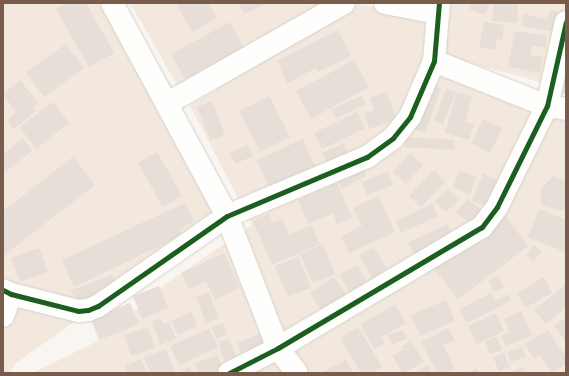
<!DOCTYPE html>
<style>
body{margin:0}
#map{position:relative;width:569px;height:376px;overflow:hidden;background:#f9f5f0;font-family:Jost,sans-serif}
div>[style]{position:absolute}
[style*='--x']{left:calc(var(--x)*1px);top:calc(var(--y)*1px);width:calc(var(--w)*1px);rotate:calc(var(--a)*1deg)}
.residential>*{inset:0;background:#f2e8de}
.building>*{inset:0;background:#e6ded7}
.roads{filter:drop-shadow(0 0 1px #d7d1cb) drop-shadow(0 0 1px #d7d1cb)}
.minor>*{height:22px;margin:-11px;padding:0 11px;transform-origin:11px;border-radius:11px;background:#fefefd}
.cycleway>*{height:5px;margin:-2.5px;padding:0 2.5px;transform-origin:2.5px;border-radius:2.5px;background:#1b5e20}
span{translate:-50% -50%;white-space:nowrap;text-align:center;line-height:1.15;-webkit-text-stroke:3.5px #fffaf3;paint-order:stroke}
.frame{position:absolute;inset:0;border:4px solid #7a5c4d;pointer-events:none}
</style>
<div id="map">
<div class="residential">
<i style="clip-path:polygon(3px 3px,111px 3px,226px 214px,16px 363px,9px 373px,3px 373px)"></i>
<i style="clip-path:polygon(130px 3px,329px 3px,183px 95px)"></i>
<i style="clip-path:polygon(354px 3px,431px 18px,428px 64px,566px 113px,566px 373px,33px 373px,104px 338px,160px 288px,252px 225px,190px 106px)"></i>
<i style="clip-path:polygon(422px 3px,566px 3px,566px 89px,440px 55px)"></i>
</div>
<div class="building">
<i style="clip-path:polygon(68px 3px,86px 3px,114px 53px,89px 67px,56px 9px)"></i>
<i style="clip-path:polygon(176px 3px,208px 3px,217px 18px,192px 32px)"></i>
<i style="clip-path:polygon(238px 3px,268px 3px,244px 14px)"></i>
<i style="clip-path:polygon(472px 3px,490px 3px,485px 15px,469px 9px)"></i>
<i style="clip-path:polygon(494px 3px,518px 5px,517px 23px,492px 21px)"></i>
<i style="clip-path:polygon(550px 10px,563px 13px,558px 33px,521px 25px,524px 14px,547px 20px)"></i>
<i style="clip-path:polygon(230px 22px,244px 48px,185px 79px,171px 54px)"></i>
<i style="clip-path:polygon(484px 22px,504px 25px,502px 40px,497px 39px,495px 50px,479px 47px)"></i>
<i style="clip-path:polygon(338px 30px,351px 56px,318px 72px,316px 68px,287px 83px,277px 61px)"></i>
<i style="clip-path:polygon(515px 31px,547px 36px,545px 48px,532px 46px,530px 55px,543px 57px,540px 73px,508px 67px)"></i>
<i style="clip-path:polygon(66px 44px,84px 68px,44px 97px,26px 72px)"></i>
<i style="clip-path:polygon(566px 58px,566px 94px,556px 92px)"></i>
<i style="clip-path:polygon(354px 60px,369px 87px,311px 119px,296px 91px)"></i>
<i style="clip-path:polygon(20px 80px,38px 103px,33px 107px,36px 111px,14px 129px,7px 120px,16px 112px,3px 94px)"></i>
<i style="clip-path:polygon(426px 82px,441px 88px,425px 133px,409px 127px)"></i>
<i style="clip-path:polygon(447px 88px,456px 92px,443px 124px,434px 120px)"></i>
<i style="clip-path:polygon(387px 92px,396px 119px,369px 129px,364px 113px,374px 110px,370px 98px)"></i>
<i style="clip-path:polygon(457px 92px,472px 96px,465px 122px,474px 124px,469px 140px,445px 133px)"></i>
<i style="clip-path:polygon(269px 96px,290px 137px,260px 152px,239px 111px)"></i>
<i style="clip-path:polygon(362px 96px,366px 104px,336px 118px,332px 109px)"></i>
<i style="clip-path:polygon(212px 101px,225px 135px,210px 140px,197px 107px)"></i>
<i style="clip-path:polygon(53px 102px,69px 123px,36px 149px,20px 127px)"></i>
<i style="clip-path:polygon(357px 112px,365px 128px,322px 149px,314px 133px)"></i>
<i style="clip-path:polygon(483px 119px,502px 128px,490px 153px,471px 143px)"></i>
<i style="clip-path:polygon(406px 137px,455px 140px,454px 150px,405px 147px)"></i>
<i style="clip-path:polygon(23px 138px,32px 151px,3px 174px,3px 154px)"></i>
<i style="clip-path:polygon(303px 139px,319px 177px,274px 197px,257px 160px)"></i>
<i style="clip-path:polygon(344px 143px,351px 160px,330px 170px,322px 153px)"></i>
<i style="clip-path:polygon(248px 145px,253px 156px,235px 164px,230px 153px)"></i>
<i style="clip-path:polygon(157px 152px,182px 196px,163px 207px,138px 163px)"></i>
<i style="clip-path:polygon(410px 153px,423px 165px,406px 184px,393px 172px)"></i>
<i style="clip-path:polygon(73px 157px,95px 185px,3px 256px,3px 211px)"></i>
<i style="clip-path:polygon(361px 168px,366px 176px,342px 189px,337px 180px)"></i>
<i style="clip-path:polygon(434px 170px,445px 182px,421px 207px,409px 196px)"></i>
<i style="clip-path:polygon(460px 170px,476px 177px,470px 194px,453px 187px)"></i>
<i style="clip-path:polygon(388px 172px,393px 185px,367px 195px,362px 182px)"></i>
<i style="clip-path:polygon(483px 174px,501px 181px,491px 207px,472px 201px)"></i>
<i style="clip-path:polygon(553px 176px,566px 181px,566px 211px,542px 206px,541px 189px)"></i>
<i style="clip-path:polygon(337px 183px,352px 218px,337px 224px,333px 213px,308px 224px,298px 200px)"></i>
<i style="clip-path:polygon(448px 189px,459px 200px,446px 212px,435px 201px)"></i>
<i style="clip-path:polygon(378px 196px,395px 232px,349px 253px,341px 236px,362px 226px,353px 208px)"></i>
<i style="clip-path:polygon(467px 199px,486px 214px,475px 228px,456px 212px)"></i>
<i style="clip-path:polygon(185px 203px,194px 221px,180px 229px,183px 235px,74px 287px,62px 260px)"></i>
<i style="clip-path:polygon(432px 204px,438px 216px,401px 233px,396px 221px)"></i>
<i style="clip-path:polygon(539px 209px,566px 220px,565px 252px,528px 237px)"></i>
<i style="clip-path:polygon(269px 214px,273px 223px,282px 219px,289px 235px,311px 225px,320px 244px,272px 265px,253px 221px)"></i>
<i style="clip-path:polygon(505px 215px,528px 246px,458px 299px,434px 268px)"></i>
<i style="clip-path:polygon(447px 224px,454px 238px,415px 257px,408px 243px)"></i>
<i style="clip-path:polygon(323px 244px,335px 274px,313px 283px,300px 254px)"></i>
<i style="clip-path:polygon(533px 245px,542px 251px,534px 261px,526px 256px)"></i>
<i style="clip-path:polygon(374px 247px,387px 270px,372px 278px,359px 255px)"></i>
<i style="clip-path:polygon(39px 248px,48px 272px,20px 282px,11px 258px)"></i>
<i style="clip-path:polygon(224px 253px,240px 287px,215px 300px,206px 281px,189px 289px,181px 273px)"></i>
<i style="clip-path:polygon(298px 257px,311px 288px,288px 297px,275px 266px)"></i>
<i style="clip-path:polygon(357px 265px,369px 285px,351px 295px,339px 275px)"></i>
<i style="clip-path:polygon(112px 275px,117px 288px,78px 308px,71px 290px)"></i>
<i style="clip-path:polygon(499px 276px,504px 287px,494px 292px,489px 280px)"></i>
<i style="clip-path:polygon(334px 277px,348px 297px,323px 313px,310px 293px)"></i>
<i style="clip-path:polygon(544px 277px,552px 293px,525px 308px,517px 293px)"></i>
<i style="clip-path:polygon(566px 284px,566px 308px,546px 324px,534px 310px)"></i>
<i style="clip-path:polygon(159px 286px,168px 308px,142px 319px,133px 296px)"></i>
<i style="clip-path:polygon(209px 292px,219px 319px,206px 323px,196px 297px)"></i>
<i style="clip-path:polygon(491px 293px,495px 301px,508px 294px,511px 301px,467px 323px,459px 309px)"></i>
<i style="clip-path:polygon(446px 300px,455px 321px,420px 336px,411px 315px)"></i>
<i style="clip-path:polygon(130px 303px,139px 324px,99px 340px,91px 319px)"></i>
<i style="clip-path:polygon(395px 305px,406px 323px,381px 337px,385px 344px,374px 349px,360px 324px)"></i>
<i style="clip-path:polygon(521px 311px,532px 335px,506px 346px,501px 336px,510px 332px,504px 319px)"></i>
<i style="clip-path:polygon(191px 312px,197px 326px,178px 335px,171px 321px)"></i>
<i style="clip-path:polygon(496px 313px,504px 331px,477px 344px,468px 326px)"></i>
<i style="clip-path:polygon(161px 318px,163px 324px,169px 322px,176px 339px,160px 345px,152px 321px)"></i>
<i style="clip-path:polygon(565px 318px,566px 337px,564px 339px,554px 326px)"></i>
<i style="clip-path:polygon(223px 323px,227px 335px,216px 339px,212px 327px)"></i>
<i style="clip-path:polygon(148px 327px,155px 348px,131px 356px,124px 335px)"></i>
<i style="clip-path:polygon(358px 327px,382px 366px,372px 373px,361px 373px,340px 338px)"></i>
<i style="clip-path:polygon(448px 328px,455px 340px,443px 345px,455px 369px,447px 373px,437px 373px,421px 342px)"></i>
<i style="clip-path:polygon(209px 329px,218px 347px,179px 365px,170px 346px)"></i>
<i style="clip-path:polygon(403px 330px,407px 339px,392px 345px,388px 335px)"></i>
<i style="clip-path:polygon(548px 330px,566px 357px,566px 364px,552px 373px,540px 355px,534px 359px,525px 344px)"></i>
<i style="clip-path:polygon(261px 333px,267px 349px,243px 359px,237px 343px)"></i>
<i style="clip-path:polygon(497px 337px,502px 350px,490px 354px,485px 341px)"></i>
<i style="clip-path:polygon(229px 338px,237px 359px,226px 364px,218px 342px)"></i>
<i style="clip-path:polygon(411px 340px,424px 362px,403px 373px,392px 356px,404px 349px,402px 346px)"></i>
<i style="clip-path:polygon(522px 347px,526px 357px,511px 362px,507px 352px)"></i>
<i style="clip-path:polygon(166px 349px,175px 373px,150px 373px,144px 357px)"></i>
<i style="clip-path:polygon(504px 353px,510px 367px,499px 371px,493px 357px)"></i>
<i style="clip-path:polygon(218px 355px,224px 373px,198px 373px,195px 363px)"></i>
<i style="clip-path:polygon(141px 359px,147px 373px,128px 373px,125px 366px)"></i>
<i style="clip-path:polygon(346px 360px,353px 373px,321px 373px)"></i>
<i style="clip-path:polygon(427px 365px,432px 373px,415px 373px)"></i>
<i style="clip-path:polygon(190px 367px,192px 373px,183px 373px,182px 370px)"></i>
<i style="clip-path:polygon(522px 367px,526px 373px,510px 373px)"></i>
<i style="clip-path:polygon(476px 368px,479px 373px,468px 373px)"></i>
</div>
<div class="roads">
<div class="minor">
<i style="--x:112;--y:3;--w:242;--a:61.6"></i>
<i style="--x:227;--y:216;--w:142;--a:68.9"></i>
<i style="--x:278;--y:348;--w:31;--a:53"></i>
<i style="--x:385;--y:3;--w:54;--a:10.7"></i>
<i style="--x:434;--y:61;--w:122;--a:21.7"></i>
<i style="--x:547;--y:106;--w:19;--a:9"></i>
<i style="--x:168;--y:103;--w:202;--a:-29.6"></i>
<i style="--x:3;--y:290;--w:9;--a:27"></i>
<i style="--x:11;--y:294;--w:69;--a:14.2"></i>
<i style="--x:78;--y:311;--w:10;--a:-6"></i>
<i style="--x:88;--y:310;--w:11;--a:-22"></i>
<i style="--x:98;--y:306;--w:157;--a:-34.9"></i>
<i style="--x:227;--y:216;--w:152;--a:-22.9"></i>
<i style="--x:367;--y:157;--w:32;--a:-36"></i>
<i style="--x:393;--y:138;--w:27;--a:-51"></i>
<i style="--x:410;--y:117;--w:61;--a:-66.8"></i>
<i style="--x:434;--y:61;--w:58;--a:-85.1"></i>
<i style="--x:3;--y:316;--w:23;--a:-70"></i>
<i style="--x:229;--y:373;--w:55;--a:-27"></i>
<i style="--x:278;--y:348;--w:237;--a:-30.7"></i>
<i style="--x:482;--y:227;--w:25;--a:-53"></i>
<i style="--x:497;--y:207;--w:113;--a:-63.7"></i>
<i style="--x:547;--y:106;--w:86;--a:-77.3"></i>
</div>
</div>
<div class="cycleway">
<i style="--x:3;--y:290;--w:9;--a:27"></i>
<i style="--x:11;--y:294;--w:69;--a:14.2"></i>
<i style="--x:78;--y:311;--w:10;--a:-6"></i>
<i style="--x:88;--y:310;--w:11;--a:-22"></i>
<i style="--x:98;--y:306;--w:157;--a:-34.9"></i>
<i style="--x:227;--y:216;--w:152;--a:-22.9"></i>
<i style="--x:367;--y:157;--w:32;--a:-36"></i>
<i style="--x:393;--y:138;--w:27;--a:-51"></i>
<i style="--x:410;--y:117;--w:61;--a:-66.8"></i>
<i style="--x:434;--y:61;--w:58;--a:-85.1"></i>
<i style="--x:229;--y:373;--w:55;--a:-27"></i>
<i style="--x:278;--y:348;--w:237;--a:-30.7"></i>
<i style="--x:482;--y:227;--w:25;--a:-53"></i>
<i style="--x:497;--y:207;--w:113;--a:-63.7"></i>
<i style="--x:547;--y:106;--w:86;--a:-77.3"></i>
</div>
<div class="frame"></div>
</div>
